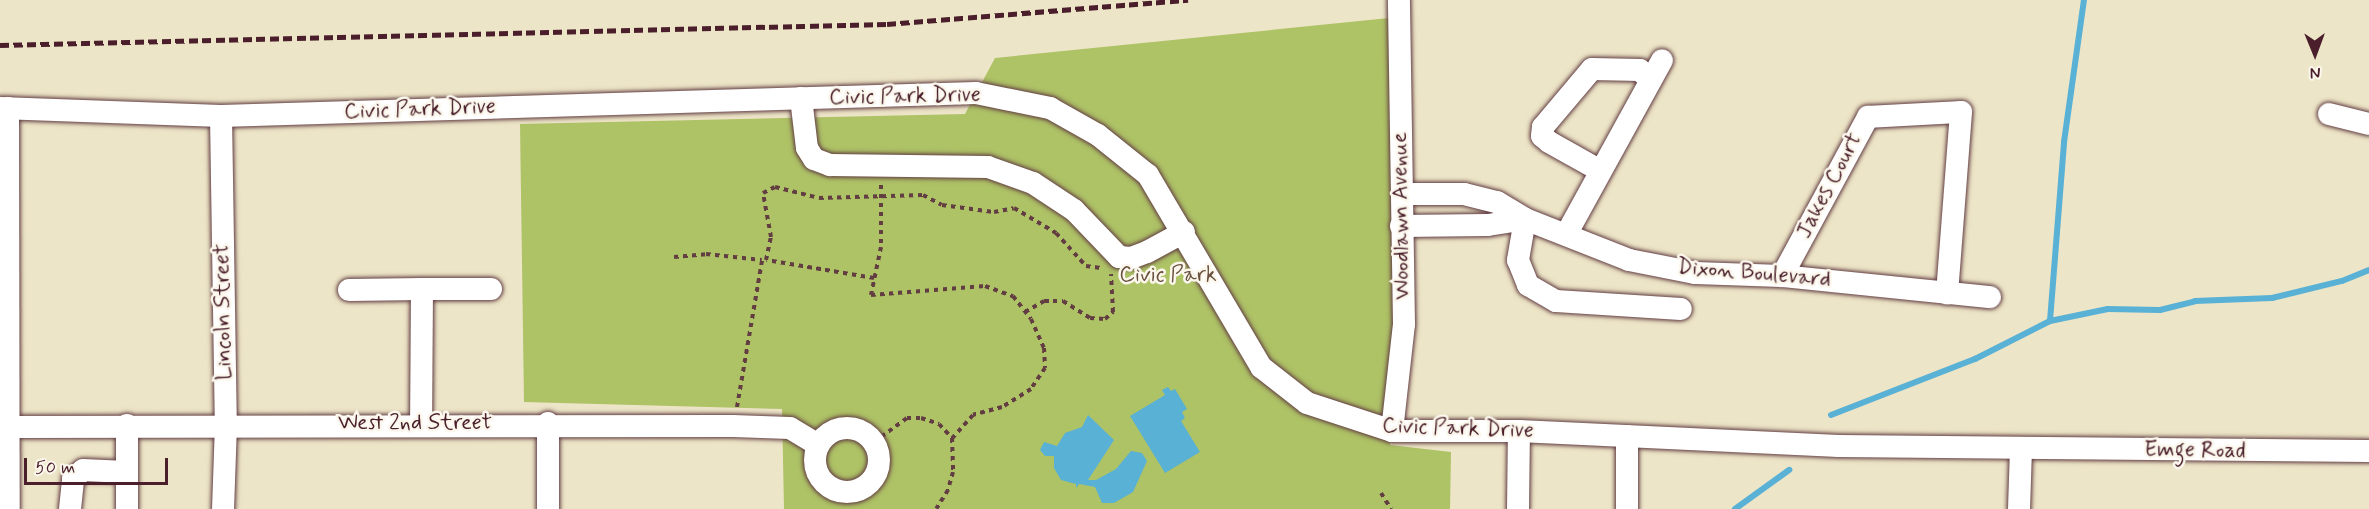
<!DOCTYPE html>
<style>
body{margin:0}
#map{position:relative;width:2369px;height:509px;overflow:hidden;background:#ede5c7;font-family:Mynerve,sans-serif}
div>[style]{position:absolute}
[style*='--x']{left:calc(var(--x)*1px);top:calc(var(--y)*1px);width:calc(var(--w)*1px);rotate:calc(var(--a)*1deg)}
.green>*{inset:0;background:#aec266}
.water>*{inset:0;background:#59b1d6}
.stream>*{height:6px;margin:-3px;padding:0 3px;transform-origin:3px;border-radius:3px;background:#59b1d6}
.path>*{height:4px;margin-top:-2px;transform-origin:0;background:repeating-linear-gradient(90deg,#623d42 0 4.5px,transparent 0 9px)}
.roads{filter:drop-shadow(0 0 2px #623d42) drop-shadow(0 0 2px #623d42)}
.minor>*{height:22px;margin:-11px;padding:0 11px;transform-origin:11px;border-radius:11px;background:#fff}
.minor>.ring{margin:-11px;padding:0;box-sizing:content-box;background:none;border:22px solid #fff;border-radius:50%}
.rail>*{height:4.5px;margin-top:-2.25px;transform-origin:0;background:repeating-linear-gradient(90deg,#4a1f2b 0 9px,transparent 0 13.5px)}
span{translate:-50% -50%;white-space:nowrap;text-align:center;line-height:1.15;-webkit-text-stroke:5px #fbf7ec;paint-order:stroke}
.street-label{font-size:22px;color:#4a1f2b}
.park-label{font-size:22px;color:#68503d}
.north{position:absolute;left:2285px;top:24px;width:60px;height:60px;-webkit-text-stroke:4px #fbf7ec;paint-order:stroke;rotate:179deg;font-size:16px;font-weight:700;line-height:24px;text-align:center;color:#4a1f2b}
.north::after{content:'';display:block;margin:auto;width:21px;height:27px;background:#4a1f2b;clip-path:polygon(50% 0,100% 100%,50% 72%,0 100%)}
.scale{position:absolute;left:24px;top:458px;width:144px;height:27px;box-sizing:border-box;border:3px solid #4a1f2b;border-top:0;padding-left:8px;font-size:18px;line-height:21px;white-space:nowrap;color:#4a1f2b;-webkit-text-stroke:4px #fbf7ec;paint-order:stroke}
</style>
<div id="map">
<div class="green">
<i style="clip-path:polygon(1399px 17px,1400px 382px,1390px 445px,1451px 452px,1450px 509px,784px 509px,782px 409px,524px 402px,520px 124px,965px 114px,995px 58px)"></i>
</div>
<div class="water">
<i style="clip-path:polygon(1168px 387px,1171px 391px,1175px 389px,1187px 409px,1182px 412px,1185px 418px,1181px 421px,1200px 452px,1165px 473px,1130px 416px,1165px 395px,1162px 390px)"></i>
<i style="clip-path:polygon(1088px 415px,1114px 440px,1088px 480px,1096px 480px,1116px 469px,1131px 451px,1142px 453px,1147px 461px,1133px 492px,1114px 503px,1102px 503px,1095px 487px,1079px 484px,1076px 488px,1076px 484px,1061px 480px,1054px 468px,1054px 456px,1045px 456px,1040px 450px,1044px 442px,1057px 446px,1065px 433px,1082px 427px)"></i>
</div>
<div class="stream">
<i style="--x:2050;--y:321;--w:180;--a:-85.5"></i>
<i style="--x:2064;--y:142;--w:143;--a:-82"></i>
<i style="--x:1831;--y:415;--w:155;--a:-21.3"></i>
<i style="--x:1975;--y:359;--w:84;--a:-26.9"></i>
<i style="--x:2050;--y:321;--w:59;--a:-11.7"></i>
<i style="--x:2108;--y:309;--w:52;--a:1.1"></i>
<i style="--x:2160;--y:310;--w:36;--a:-14"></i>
<i style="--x:2195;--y:301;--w:77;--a:-2.2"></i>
<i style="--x:2272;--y:298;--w:72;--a:-13.7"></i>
<i style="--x:2342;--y:281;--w:29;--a:-22"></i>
<i style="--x:1735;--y:509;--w:67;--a:-35.8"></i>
</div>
<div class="path">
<i style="--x:881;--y:185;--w:62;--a:90"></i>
<i style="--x:881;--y:247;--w:49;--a:101.8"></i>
<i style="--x:871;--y:295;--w:114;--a:-4.5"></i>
<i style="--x:985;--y:286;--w:30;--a:20"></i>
<i style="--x:1013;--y:296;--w:29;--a:52"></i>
<i style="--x:1031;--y:319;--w:32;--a:66"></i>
<i style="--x:1044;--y:348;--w:20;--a:87"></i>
<i style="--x:1045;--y:368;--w:25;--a:124"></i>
<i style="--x:1031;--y:389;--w:34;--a:148"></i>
<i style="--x:1002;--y:407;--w:30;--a:165"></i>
<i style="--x:973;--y:415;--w:31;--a:132"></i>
<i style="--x:674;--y:257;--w:32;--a:-5"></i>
<i style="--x:706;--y:254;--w:56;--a:6.1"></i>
<i style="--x:874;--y:278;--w:109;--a:-170.5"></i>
<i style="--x:766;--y:260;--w:24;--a:-78"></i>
<i style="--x:771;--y:237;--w:45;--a:-100.3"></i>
<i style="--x:763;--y:193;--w:13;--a:-27"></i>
<i style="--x:775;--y:187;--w:45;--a:14"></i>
<i style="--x:819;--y:198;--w:104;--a:-1.7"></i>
<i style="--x:923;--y:195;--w:21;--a:28"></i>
<i style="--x:942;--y:205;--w:52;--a:7.7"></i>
<i style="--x:994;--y:212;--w:20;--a:-11"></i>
<i style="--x:1014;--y:208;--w:49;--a:30.8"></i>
<i style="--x:1056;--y:233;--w:45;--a:47.7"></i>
<i style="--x:1086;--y:266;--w:15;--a:8"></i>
<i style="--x:1025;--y:312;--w:22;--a:-30"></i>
<i style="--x:1044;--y:301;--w:19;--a:0"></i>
<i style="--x:1063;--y:301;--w:32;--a:32"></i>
<i style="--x:1090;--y:318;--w:15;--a:4"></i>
<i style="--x:1105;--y:319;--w:11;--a:-41"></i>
<i style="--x:1113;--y:312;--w:38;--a:-93"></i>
<i style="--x:737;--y:407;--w:149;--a:-80.3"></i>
<i style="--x:874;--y:442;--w:41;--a:-36"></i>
<i style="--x:907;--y:418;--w:14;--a:0"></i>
<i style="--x:921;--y:418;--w:19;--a:18"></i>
<i style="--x:939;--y:424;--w:19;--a:47"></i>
<i style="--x:952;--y:438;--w:34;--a:88"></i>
<i style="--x:953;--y:472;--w:19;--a:106"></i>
<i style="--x:948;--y:490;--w:22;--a:122"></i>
<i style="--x:1381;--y:493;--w:19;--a:58"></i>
</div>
<div class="roads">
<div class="minor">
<i style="--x:801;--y:98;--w:50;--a:83.2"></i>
<i style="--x:807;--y:148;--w:13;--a:58"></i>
<i style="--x:814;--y:159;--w:17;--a:21"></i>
<i style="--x:830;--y:165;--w:158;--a:0.7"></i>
<i style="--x:988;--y:167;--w:48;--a:19.6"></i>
<i style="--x:1033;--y:183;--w:49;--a:33.4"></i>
<i style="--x:1074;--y:210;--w:65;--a:46.2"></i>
<i style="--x:1119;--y:257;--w:12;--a:5"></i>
<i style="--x:1131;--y:258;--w:17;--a:-21"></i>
<i style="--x:1147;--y:252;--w:42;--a:-28.4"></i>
<i style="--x:0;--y:108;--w:221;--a:2.1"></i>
<i style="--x:221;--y:116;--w:755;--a:-1.74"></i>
<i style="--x:976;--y:93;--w:76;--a:11.5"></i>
<i style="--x:1050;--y:108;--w:55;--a:29.4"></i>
<i style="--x:1098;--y:135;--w:64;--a:38.7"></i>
<i style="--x:1148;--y:175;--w:223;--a:59.5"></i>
<i style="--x:1261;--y:367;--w:58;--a:38"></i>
<i style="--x:1307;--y:403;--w:89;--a:18.2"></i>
<i style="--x:1392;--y:431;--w:127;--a:0"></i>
<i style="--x:1519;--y:431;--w:320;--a:2.7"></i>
<i style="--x:1839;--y:446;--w:530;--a:0.54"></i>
<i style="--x:8;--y:108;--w:401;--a:89.9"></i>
<i style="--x:2329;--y:114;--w:41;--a:14"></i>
<i style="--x:221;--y:116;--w:308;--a:89.1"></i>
<i style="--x:226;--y:424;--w:85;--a:92"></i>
<i style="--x:1599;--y:170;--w:57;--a:-150.8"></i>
<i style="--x:1549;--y:142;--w:9;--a:-139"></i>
<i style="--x:1542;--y:136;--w:9;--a:-84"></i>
<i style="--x:1543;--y:127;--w:76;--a:-49.8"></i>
<i style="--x:1592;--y:69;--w:48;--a:1.2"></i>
<i style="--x:1640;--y:70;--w:14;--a:45"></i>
<i style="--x:1402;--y:194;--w:62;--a:0"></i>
<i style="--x:1464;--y:194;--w:34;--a:14"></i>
<i style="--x:1497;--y:202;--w:33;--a:31"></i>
<i style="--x:1525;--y:219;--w:112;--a:21.5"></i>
<i style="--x:1629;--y:260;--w:67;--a:11.1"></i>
<i style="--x:1695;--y:273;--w:87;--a:2"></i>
<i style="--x:1782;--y:276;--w:209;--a:5.8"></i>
<i style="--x:1525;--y:219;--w:42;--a:99.7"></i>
<i style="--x:1518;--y:260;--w:27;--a:68"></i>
<i style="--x:1528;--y:285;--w:32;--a:30"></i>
<i style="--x:1556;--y:301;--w:125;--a:3.7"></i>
<i style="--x:1401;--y:226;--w:87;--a:-0.7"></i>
<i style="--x:1488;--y:225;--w:37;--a:-9"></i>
<i style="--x:1567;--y:233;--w:197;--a:-61.2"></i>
<i style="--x:1782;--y:276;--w:181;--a:-61.6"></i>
<i style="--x:1868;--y:117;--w:93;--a:-3.1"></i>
<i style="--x:1961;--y:112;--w:182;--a:94.4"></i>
<i style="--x:422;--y:289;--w:69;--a:0"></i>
<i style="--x:349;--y:290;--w:73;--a:-0.8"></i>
<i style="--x:422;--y:289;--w:134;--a:90.4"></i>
<i style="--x:7;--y:427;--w:726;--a:-0.08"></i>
<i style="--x:733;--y:426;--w:57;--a:2"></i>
<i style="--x:790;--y:428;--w:33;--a:31"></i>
<i class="ring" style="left:815px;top:428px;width:42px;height:42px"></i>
<i style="--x:1392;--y:431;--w:108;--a:-83.6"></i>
<i style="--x:1404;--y:324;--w:324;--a:-90.9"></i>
<i style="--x:1627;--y:436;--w:73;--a:90"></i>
<i style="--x:70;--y:509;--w:30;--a:-84"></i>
<i style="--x:73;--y:479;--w:13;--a:-42"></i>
<i style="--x:83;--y:470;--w:44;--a:2.6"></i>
<i style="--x:127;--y:509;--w:84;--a:-90"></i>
<i style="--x:548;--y:509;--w:86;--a:-90"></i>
<i style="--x:1518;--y:509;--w:78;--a:-89.3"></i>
<i style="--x:2019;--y:509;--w:61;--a:-88.1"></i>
</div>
</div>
<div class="rail">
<i style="--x:0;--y:45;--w:887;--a:-1.36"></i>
<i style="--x:887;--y:24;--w:302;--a:-4.6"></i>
</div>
<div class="street-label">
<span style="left:905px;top:97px;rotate:-1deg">Civic Park Drive</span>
<span style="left:420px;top:110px;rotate:-2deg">Civic Park Drive</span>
<span style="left:1830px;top:186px;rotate:-62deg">Jakes Court</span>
<span style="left:1402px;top:216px;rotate:-91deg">Woodlawn Avenue</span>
<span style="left:1754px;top:274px;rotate:5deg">Dixon Boulevard</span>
<span style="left:224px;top:312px;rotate:-91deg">Lincoln Street</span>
<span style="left:415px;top:424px">West 2nd Street</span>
<span style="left:1458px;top:429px;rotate:2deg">Civic Park Drive</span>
<span style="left:2195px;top:451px;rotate:1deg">Emge Road</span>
</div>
<div class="park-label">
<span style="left:1168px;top:276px">Civic Park</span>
</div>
<div class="north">N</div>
<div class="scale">50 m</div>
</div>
